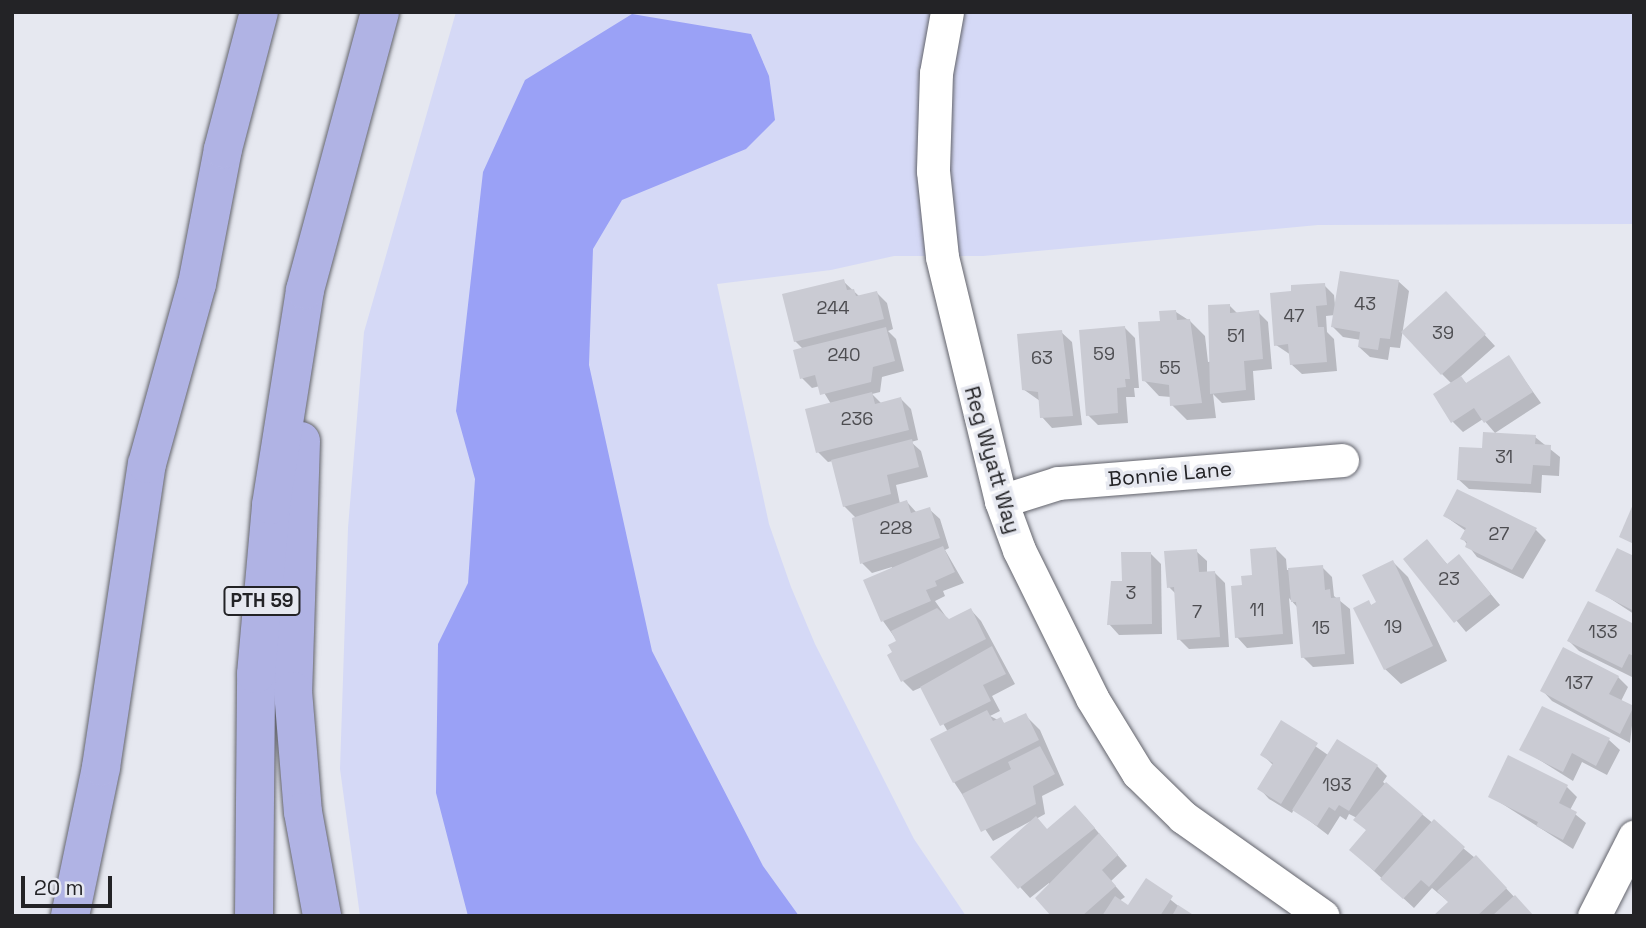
<!DOCTYPE html>
<style>
body{margin:0}
#map{position:relative;width:1646px;height:928px;overflow:hidden;background:#e6e8f0;font-family:"Space Grotesk",sans-serif}
div>[style]{position:absolute}
[style*='--x']{left:calc(var(--x)*1px);top:calc(var(--y)*1px);width:calc(var(--w)*1px);rotate:calc(var(--a)*1deg)}
.green>*{inset:0;background:#d5d9f6}
.water>*{inset:0;background:#9aa1f6}
.shadow>*{inset:0;background:#0003}
.building>*{inset:0;background:#cacbd3}
.roads{filter:drop-shadow(0 0 2px #63646c) drop-shadow(0 0 2px #63646c)}
.minor>*{height:33px;margin:-16.5px;padding:0 16.5px;transform-origin:16.5px;border-radius:16.5px;background:#fff}
.major>*{height:38px;margin:-19px;padding:0 19px;transform-origin:19px;border-radius:19px;background:#b0b3e4}
span{translate:-50% -50%;white-space:nowrap;text-align:center;line-height:1.15;-webkit-text-stroke:7px #e6e8f0;paint-order:stroke}
.number-label{font-size:18px;color:#4d4d51}
.number-label span{-webkit-text-stroke-width:0}
.shield-label span{padding:2px 5px;background:#e6e8f0;border:2px solid;border-radius:5px;-webkit-text-stroke-width:0}
.shield-label{font-size:19px;color:#232326;font-weight:700}
.street-label{font-size:21px;color:#232326}
.frame{position:absolute;inset:0;border:14px solid #232326;pointer-events:none}
.scale{position:absolute;left:21px;top:876px;width:91px;height:32px;box-sizing:border-box;border:4px solid #232326;border-top:0;padding-left:9px;font-size:21px;line-height:24px;white-space:nowrap;color:#232326;-webkit-text-stroke:5px #e6e8f0;paint-order:stroke}
</style>
<div id="map">
<div class="green">
<i style="clip-path:polygon(456px 12px,1634px 12px,1634px 224px,1318px 225px,983px 256px,894px 256px,831px 270px,717px 284px,769px 524px,791px 587px,815px 644px,914px 839px,966px 916px,360px 916px,340px 769px,348px 528px,364px 332px)"></i>
</div>
<div class="water">
<i style="clip-path:polygon(632px 14px,751px 34px,769px 76px,775px 120px,746px 149px,622px 200px,593px 249px,589px 365px,652px 651px,763px 866px,799px 916px,468px 916px,436px 793px,438px 644px,468px 583px,475px 479px,456px 411px,483px 172px,525px 80px)"></i>
</div>
<div class="shadow">
<i style="clip-path:polygon(843px 281px,860px 297px,877px 293px,887px 303px,893px 329px,888px 331px,896px 339px,904px 371px,882px 377px,880px 392px,872px 394px,882px 404px,901px 399px,911px 409px,918px 440px,911px 442px,921px 451px,928px 477px,896px 485px,900px 504px,907px 502px,917px 513px,929px 509px,940px 519px,949px 548px,945px 550px,964px 583px,943px 591px,945px 596px,935px 601px,949px 621px,971px 610px,981px 621px,1015px 684px,992px 696px,1000px 711px,990px 716px,1006px 724px,1025px 715px,1040px 730px,1064px 785px,1042px 796px,1045px 814px,1036px 819px,1048px 831px,1085px 817px,1127px 866px,1111px 881px,1125px 897px,1119px 901px,1128px 908px,1147px 881px,1191px 916px,1053px 916px,1049px 883px,1030px 898px,993px 857px,1031px 821px,993px 841px,954px 782px,948px 732px,922px 687px,913px 691px,903px 681px,895px 653px,898px 642px,883px 621px,892px 567px,872px 573px,862px 563px,856px 518px,844px 506px,833px 461px,828px 462px,818px 452px,831px 404px,820px 386px,812px 388px,802px 378px,803px 349px,795px 341px)"></i>
<i style="clip-path:polygon(1398px 281px,1409px 291px,1400px 348px,1390px 347px,1388px 360px,1370px 357px,1359px 347px,1361px 340px,1343px 337px,1333px 327px,1335px 315px,1326px 316px,1327px 332px,1334px 339px,1337px 371px,1302px 374px,1291px 364px,1291px 355px,1276px 345px,1293px 293px,1324px 285px,1334px 295px,1335px 305px)"></i>
<i style="clip-path:polygon(1456px 304px,1495px 346px,1460px 377px,1467px 384px,1508px 357px,1541px 403px,1495px 433px,1483px 419px,1463px 432px,1453px 422px,1452px 384px,1442px 374px)"></i>
<i style="clip-path:polygon(1229px 305px,1238px 314px,1258px 312px,1268px 322px,1272px 369px,1253px 371px,1255px 400px,1222px 403px,1213px 394px,1216px 418px,1187px 420px,1172px 405px,1171px 397px,1159px 396px,1144px 380px,1161px 323px,1176px 312px,1190px 321px,1205px 336px,1208px 362px,1215px 361px)"></i>
<i style="clip-path:polygon(1125px 328px,1135px 338px,1139px 388px,1134px 388px,1135px 397px,1126px 397px,1128px 423px,1098px 425px,1088px 415px)"></i>
<i style="clip-path:polygon(1061px 332px,1072px 342px,1082px 425px,1052px 428px,1042px 417px,1040px 401px,1023px 389px)"></i>
<i style="clip-path:polygon(1535px 437px,1560px 457px,1559px 476px,1542px 475px,1541px 493px,1469px 489px,1458px 479px,1484px 450px)"></i>
<i style="clip-path:polygon(1445px 516px,1536px 530px,1546px 540px,1523px 579px,1477px 557px,1463px 539px,1466px 531px)"></i>
<i style="clip-path:polygon(1427px 542px,1448px 565px,1459px 556px,1500px 605px,1466px 632px,1405px 559px)"></i>
<i style="clip-path:polygon(1276px 549px,1286px 559px,1287px 570px,1322px 567px,1332px 577px,1334px 596px,1350px 609px,1354px 664px,1313px 667px,1303px 657px,1298px 608px,1289px 598px,1293px 644px,1247px 648px,1237px 637px,1244px 587px)"></i>
<i style="clip-path:polygon(1196px 551px,1207px 561px,1207px 574px,1215px 573px,1225px 583px,1229px 647px,1189px 649px,1179px 639px,1176px 594px,1169px 587px)"></i>
<i style="clip-path:polygon(1151px 554px,1161px 564px,1162px 634px,1119px 635px,1109px 624px,1124px 583px)"></i>
<i style="clip-path:polygon(1634px 558px,1634px 614px,1597px 590px)"></i>
<i style="clip-path:polygon(1393px 562px,1408px 577px,1447px 661px,1401px 684px,1385px 669px,1368px 602px,1372px 606px,1378px 603px)"></i>
<i style="clip-path:polygon(1634px 626px,1632px 677px,1579px 651px,1569px 641px)"></i>
<i style="clip-path:polygon(1618px 677px,1628px 687px,1621px 701px,1634px 708px,1630px 743px,1552px 701px,1542px 690px)"></i>
<i style="clip-path:polygon(1542px 709px,1609px 740px,1620px 750px,1607px 775px,1582px 762px,1573px 781px,1522px 749px)"></i>
<i style="clip-path:polygon(1282px 723px,1328px 755px,1377px 766px,1387px 776px,1383px 782px,1486px 867px,1532px 916px,1436px 916px,1450px 903px,1432px 888px,1414px 908px,1362px 860px,1367px 831px,1357px 818px,1349px 814px,1346px 820px,1340px 816px,1328px 835px,1294px 809px,1292px 813px,1269px 799px,1259px 788px,1273px 765px,1262px 754px)"></i>
<i style="clip-path:polygon(1567px 787px,1577px 797px,1570px 810px,1586px 823px,1573px 849px,1490px 796px)"></i>
</div>
<div class="building">
<i style="clip-path:polygon(1340px 271px,1399px 280px,1390px 339px,1380px 338px,1378px 350px,1358px 347px,1360px 332px,1331px 327px)"></i>
<i style="clip-path:polygon(844px 279px,847px 290px,854px 289px,856px 296px,877px 291px,884px 319px,794px 342px,782px 294px)"></i>
<i style="clip-path:polygon(1325px 283px,1327px 305px,1316px 306px,1318px 327px,1324px 327px,1327px 362px,1290px 365px,1288px 344px,1274px 346px,1270px 293px,1291px 291px,1291px 285px)"></i>
<i style="clip-path:polygon(1446px 291px,1486px 334px,1441px 375px,1401px 332px)"></i>
<i style="clip-path:polygon(1230px 304px,1230px 313px,1259px 310px,1263px 359px,1244px 361px,1246px 390px,1210px 394px,1208px 305px)"></i>
<i style="clip-path:polygon(1176px 310px,1177px 320px,1190px 319px,1202px 403px,1170px 406px,1169px 385px,1142px 381px,1138px 322px,1160px 321px,1159px 311px)"></i>
<i style="clip-path:polygon(1125px 326px,1130px 379px,1125px 379px,1126px 387px,1117px 388px,1118px 413px,1086px 416px,1079px 330px)"></i>
<i style="clip-path:polygon(886px 327px,895px 361px,873px 367px,871px 382px,820px 395px,815px 375px,800px 379px,793px 350px)"></i>
<i style="clip-path:polygon(1062px 330px,1073px 416px,1040px 418px,1038px 392px,1022px 390px,1017px 334px)"></i>
<i style="clip-path:polygon(1509px 355px,1533px 392px,1484px 423px,1474px 408px,1451px 423px,1433px 394px,1461px 376px,1466px 383px)"></i>
<i style="clip-path:polygon(872px 392px,875px 404px,901px 397px,909px 430px,816px 453px,805px 409px)"></i>
<i style="clip-path:polygon(1483px 432px,1536px 435px,1535px 444px,1551px 445px,1550px 466px,1533px 465px,1531px 484px,1457px 480px,1459px 447px,1482px 448px)"></i>
<i style="clip-path:polygon(912px 439px,919px 467px,887px 475px,891px 494px,843px 507px,831px 460px)"></i>
<i style="clip-path:polygon(1457px 489px,1537px 528px,1512px 570px,1465px 547px,1467px 542px,1460px 539px,1466px 528px,1443px 516px)"></i>
<i style="clip-path:polygon(907px 500px,911px 513px,930px 507px,940px 538px,860px 564px,852px 518px)"></i>
<i style="clip-path:polygon(1634px 502px,1634px 544px,1619px 537px)"></i>
<i style="clip-path:polygon(1427px 539px,1447px 564px,1459px 554px,1491px 594px,1454px 623px,1403px 559px)"></i>
<i style="clip-path:polygon(943px 546px,955px 572px,935px 581px,937px 586px,926px 590px,931px 601px,881px 622px,863px 580px)"></i>
<i style="clip-path:polygon(1276px 547px,1283px 634px,1235px 638px,1231px 586px,1242px 585px,1241px 576px,1252px 575px,1250px 549px)"></i>
<i style="clip-path:polygon(1617px 548px,1634px 556px,1634px 611px,1595px 591px)"></i>
<i style="clip-path:polygon(1197px 549px,1199px 572px,1215px 571px,1220px 637px,1177px 640px,1174px 587px,1167px 588px,1164px 551px)"></i>
<i style="clip-path:polygon(1121px 552px,1151px 552px,1152px 624px,1107px 625px,1111px 581px,1122px 581px)"></i>
<i style="clip-path:polygon(1393px 560px,1433px 646px,1384px 670px,1353px 608px,1369px 600px,1371px 605px,1376px 602px,1362px 575px)"></i>
<i style="clip-path:polygon(1323px 565px,1325px 590px,1330px 589px,1331px 598px,1340px 597px,1345px 654px,1301px 658px,1296px 602px,1291px 602px,1288px 568px)"></i>
<i style="clip-path:polygon(1588px 601px,1634px 624px,1634px 656px,1629px 654px,1622px 668px,1567px 641px)"></i>
<i style="clip-path:polygon(937px 608px,949px 619px,971px 608px,986px 639px,901px 682px,887px 655px,892px 652px,888px 645px,896px 641px,891px 631px)"></i>
<i style="clip-path:polygon(992px 646px,1006px 674px,983px 685px,991px 701px,940px 726px,920px 687px)"></i>
<i style="clip-path:polygon(1563px 647px,1619px 676px,1609px 694px,1634px 706px,1620px 734px,1540px 691px)"></i>
<i style="clip-path:polygon(1542px 706px,1610px 738px,1596px 766px,1572px 753px,1563px 772px,1519px 750px)"></i>
<i style="clip-path:polygon(987px 710px,993px 721px,1001px 717px,1004px 723px,1026px 713px,1039px 740px,953px 783px,930px 739px)"></i>
<i style="clip-path:polygon(1281px 720px,1318px 743px,1281px 804px,1257px 789px,1273px 763px,1260px 755px)"></i>
<i style="clip-path:polygon(1337px 739px,1378px 765px,1349px 811px,1339px 805px,1335px 811px,1329px 807px,1317px 826px,1292px 810px)"></i>
<i style="clip-path:polygon(1040px 746px,1055px 774px,1033px 786px,1036px 804px,981px 832px,962px 794px,1011px 769px,1008px 762px)"></i>
<i style="clip-path:polygon(1508px 755px,1568px 785px,1559px 803px,1577px 812px,1563px 840px,1536px 826px,1538px 822px,1488px 797px)"></i>
<i style="clip-path:polygon(1386px 782px,1423px 814px,1374px 871px,1349px 850px,1366px 830px,1353px 820px)"></i>
<i style="clip-path:polygon(1075px 805px,1095px 828px,1018px 889px,990px 857px,1036px 816px,1047px 829px)"></i>
<i style="clip-path:polygon(1434px 819px,1465px 847px,1429px 887px,1421px 880px,1403px 899px,1380px 879px)"></i>
<i style="clip-path:polygon(1099px 833px,1118px 855px,1102px 870px,1116px 886px,1082px 916px,1051px 916px,1035px 898px)"></i>
<i style="clip-path:polygon(1476px 855px,1507px 888px,1477px 916px,1433px 916px,1448px 902px,1437px 891px)"></i>
<i style="clip-path:polygon(1146px 878px,1173px 896px,1160px 916px,1102px 916px,1115px 896px,1128px 905px)"></i>
<i style="clip-path:polygon(1515px 895px,1534px 916px,1492px 916px)"></i>
<i style="clip-path:polygon(1178px 905px,1195px 916px,1172px 916px)"></i>
</div>
<div class="roads">
<div class="minor">
<i style="--x:947;--y:12;--w:62;--a:100.2"></i>
<i style="--x:936;--y:73;--w:98;--a:91.8"></i>
<i style="--x:933;--y:171;--w:86;--a:84"></i>
<i style="--x:942;--y:257;--w:251;--a:76.4"></i>
<i style="--x:1001;--y:501;--w:52;--a:69.8"></i>
<i style="--x:1019;--y:550;--w:165;--a:63.7"></i>
<i style="--x:1092;--y:698;--w:88;--a:58.5"></i>
<i style="--x:1138;--y:773;--w:63;--a:44.4"></i>
<i style="--x:1183;--y:817;--w:171;--a:35.3"></i>
<i style="--x:1001;--y:501;--w:60;--a:-17.5"></i>
<i style="--x:1058;--y:483;--w:285;--a:-4.6"></i>
<i style="--x:1594;--y:916;--w:89;--a:-63.1"></i>
</div>
<div class="major">
<i style="--x:301;--y:441;--w:250;--a:91.8"></i>
<i style="--x:293;--y:691;--w:121;--a:85.3"></i>
<i style="--x:303;--y:812;--w:106;--a:79.6"></i>
<i style="--x:70;--y:916;--w:152;--a:-78.2"></i>
<i style="--x:101;--y:767;--w:306;--a:-81.4"></i>
<i style="--x:147;--y:464;--w:187;--a:-74.5"></i>
<i style="--x:197;--y:284;--w:137;--a:-79.1"></i>
<i style="--x:223;--y:149;--w:142;--a:-75.3"></i>
<i style="--x:254;--y:916;--w:242;--a:-89.5"></i>
<i style="--x:256;--y:674;--w:170;--a:-84.9"></i>
<i style="--x:271;--y:505;--w:218;--a:-81"></i>
<i style="--x:305;--y:290;--w:288;--a:-74.9"></i>
</div>
</div>
<div class="number-label">
<span style="left:1365px;top:304px">43</span>
<span style="left:833px;top:308px">244</span>
<span style="left:1294px;top:316px">47</span>
<span style="left:1443px;top:333px">39</span>
<span style="left:1236px;top:336px">51</span>
<span style="left:1104px;top:354px">59</span>
<span style="left:844px;top:355px">240</span>
<span style="left:1042px;top:358px">63</span>
<span style="left:1170px;top:368px">55</span>
<span style="left:857px;top:419px">236</span>
<span style="left:1504px;top:457px">31</span>
<span style="left:896px;top:528px">228</span>
<span style="left:1499px;top:534px">27</span>
<span style="left:1449px;top:579px">23</span>
<span style="left:1131px;top:593px">3</span>
<span style="left:1257px;top:610px">11</span>
<span style="left:1197px;top:612px">7</span>
<span style="left:1393px;top:627px">19</span>
<span style="left:1321px;top:628px">15</span>
<span style="left:1603px;top:632px">133</span>
<span style="left:1579px;top:683px">137</span>
<span style="left:1337px;top:785px">193</span>
</div>
<div class="shield-label">
<span style="left:262px;top:601px">PTH 59</span>
</div>
<div class="street-label">
<span style="left:992px;top:460px;rotate:74deg">Reg Wyatt Way</span>
<span style="left:1170px;top:474px;rotate:-5deg">Bonnie Lane</span>
</div>
<div class="frame"></div>
<div class="scale">20 m</div>
</div>
